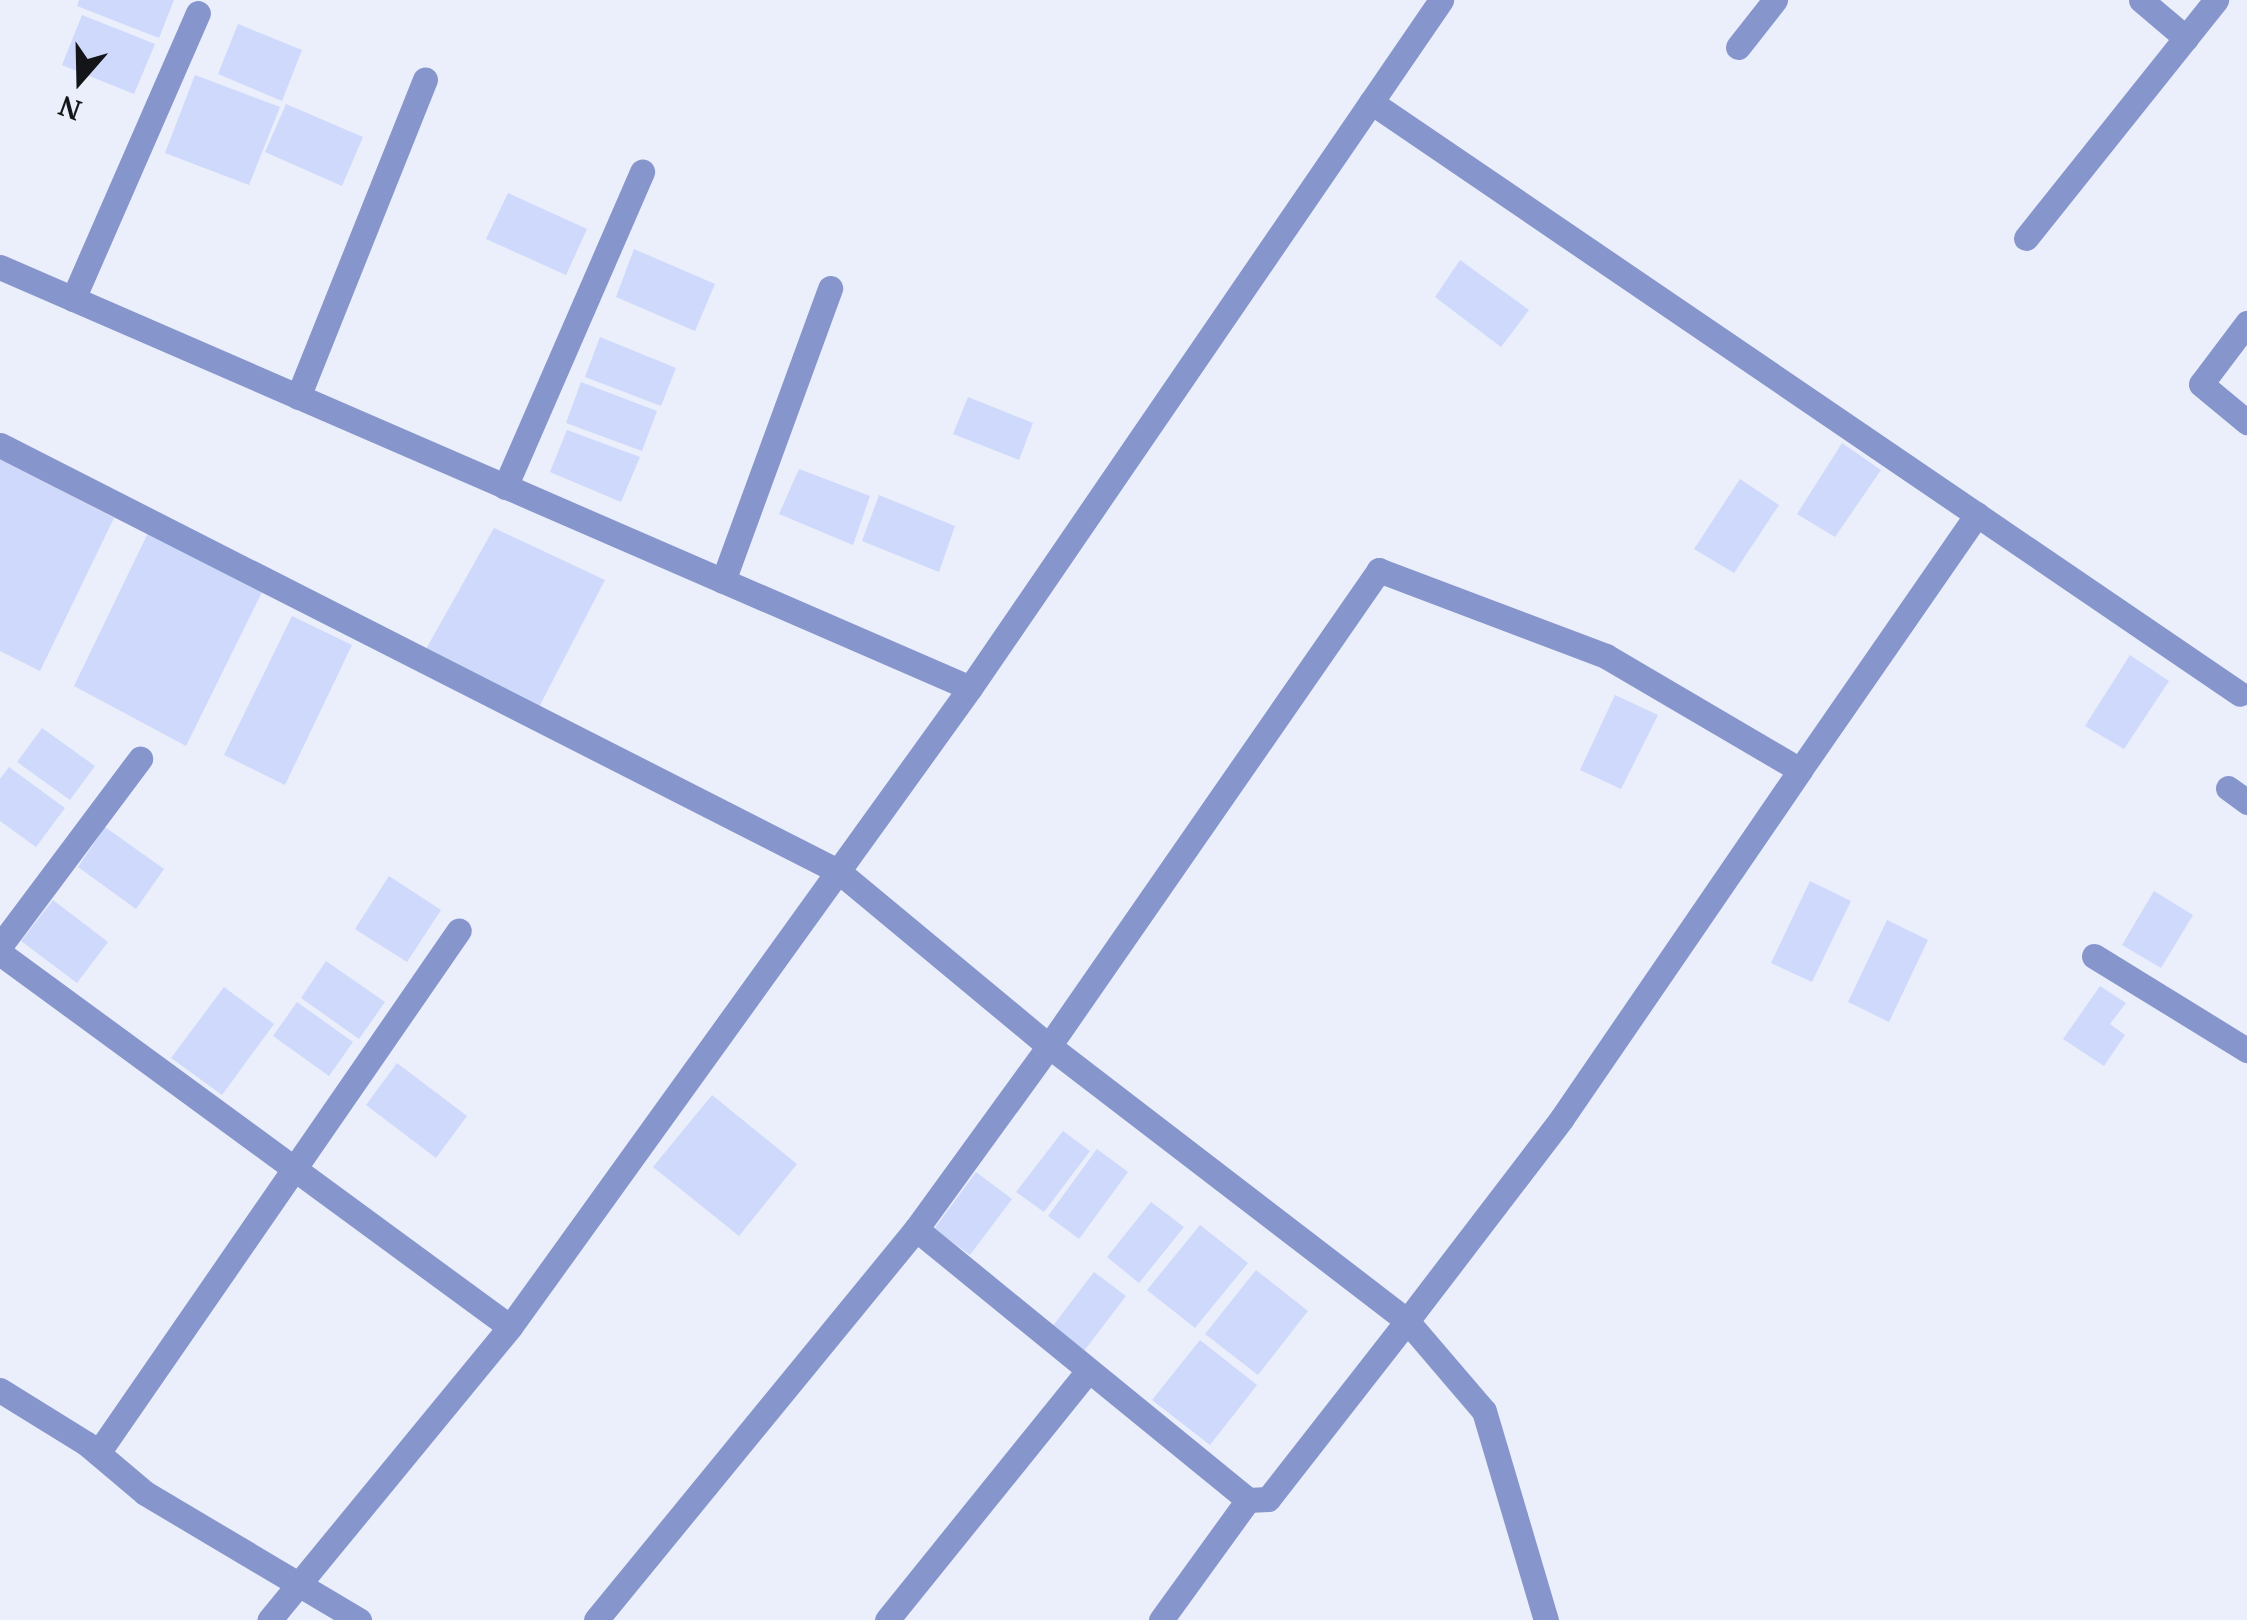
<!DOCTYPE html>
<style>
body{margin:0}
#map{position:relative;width:2247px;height:1620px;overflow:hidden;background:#ebeffb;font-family:"PT Serif",serif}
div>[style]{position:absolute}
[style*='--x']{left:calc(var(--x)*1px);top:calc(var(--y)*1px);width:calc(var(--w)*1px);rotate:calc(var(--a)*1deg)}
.building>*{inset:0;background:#ced9fc}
.street>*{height:25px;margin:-12.5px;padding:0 12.5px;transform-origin:12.5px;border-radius:12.5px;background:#8696cd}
span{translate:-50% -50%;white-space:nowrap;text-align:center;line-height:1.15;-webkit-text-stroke:9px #ebeffb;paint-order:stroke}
.north{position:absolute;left:30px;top:30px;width:100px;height:100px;-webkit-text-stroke:8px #ebeffb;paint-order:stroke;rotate:200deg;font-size:28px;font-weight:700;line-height:40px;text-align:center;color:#141519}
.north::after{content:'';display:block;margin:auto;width:35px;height:45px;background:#141519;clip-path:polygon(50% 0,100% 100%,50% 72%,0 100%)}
</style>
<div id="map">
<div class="building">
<i style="clip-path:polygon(79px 0,174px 0,159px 38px,77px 6px)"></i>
<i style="clip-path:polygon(82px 15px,155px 44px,134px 94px,62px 65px)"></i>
<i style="clip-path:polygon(238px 24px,302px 50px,282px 101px,218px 74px)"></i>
<i style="clip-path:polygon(195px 75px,280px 107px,249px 185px,165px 153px)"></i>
<i style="clip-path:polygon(286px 104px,363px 137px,342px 186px,265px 152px)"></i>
<i style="clip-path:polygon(508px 193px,587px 229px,566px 275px,486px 239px)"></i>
<i style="clip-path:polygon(634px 249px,715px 284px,695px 331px,616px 297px)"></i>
<i style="clip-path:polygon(1460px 260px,1529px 310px,1501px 347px,1435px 297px)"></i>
<i style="clip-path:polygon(600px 337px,676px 368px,661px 406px,585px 377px)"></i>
<i style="clip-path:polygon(581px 382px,657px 411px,642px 451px,566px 423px)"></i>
<i style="clip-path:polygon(968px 397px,1033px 423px,1019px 460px,953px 434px)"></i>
<i style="clip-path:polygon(567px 430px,640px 457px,621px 502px,550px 472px)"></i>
<i style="clip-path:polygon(1842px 443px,1881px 470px,1835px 537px,1797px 514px)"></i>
<i style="clip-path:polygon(0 458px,114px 518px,40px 671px,0 651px)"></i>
<i style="clip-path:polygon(799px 469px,870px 496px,853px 545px,779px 514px)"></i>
<i style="clip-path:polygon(1740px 479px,1779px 505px,1734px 573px,1694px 549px)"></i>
<i style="clip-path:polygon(879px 495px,955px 526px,939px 572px,862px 541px)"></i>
<i style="clip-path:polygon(494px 528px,605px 580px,539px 707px,426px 649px)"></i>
<i style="clip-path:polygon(148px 533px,262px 592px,186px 746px,74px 686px)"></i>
<i style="clip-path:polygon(292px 616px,352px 645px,285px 785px,224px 755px)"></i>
<i style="clip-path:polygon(2130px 655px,2169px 681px,2124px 749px,2085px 726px)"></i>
<i style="clip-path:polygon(1615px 695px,1658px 715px,1621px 789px,1580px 770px)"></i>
<i style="clip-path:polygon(42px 728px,95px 766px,70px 800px,17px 762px)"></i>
<i style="clip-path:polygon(9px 767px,65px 808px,36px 847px,0 821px,0 779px)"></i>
<i style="clip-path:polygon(105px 827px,164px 869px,136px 909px,78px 867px)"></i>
<i style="clip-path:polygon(389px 876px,441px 910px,407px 962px,355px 929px)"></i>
<i style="clip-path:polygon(1810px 881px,1851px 901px,1812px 982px,1771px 963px)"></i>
<i style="clip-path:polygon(2154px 891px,2193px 915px,2161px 968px,2122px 945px)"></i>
<i style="clip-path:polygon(53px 900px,108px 942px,77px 983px,21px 941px)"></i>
<i style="clip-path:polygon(1887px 920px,1928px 940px,1889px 1022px,1848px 1002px)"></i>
<i style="clip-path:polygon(326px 961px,385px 1002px,359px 1039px,301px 998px)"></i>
<i style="clip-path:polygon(2100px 986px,2126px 1003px,2110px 1024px,2125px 1035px,2104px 1066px,2063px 1039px)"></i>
<i style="clip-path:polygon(224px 987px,274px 1024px,222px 1095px,171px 1058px)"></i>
<i style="clip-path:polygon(297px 1002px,353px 1042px,329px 1076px,273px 1036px)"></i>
<i style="clip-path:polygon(397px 1063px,467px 1116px,436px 1158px,366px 1105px)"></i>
<i style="clip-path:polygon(712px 1095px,797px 1164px,739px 1236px,653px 1167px)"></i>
<i style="clip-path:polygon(1063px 1131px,1090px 1151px,1044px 1212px,1016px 1192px)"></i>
<i style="clip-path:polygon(1097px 1149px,1128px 1172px,1079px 1239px,1048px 1216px)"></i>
<i style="clip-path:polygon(976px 1172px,1012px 1199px,970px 1255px,934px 1229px)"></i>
<i style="clip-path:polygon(1151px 1202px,1184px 1227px,1139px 1283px,1107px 1257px)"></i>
<i style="clip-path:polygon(1200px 1225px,1248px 1263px,1195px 1328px,1147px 1290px)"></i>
<i style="clip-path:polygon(1256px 1270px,1308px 1311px,1258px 1375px,1205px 1334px)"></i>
<i style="clip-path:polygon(1094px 1272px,1126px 1296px,1084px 1351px,1052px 1327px)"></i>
<i style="clip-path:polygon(1200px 1340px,1257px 1385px,1210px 1445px,1152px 1400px)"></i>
</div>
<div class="street">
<i style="--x:2141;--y:0;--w:59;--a:40.2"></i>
<i style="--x:1738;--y:47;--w:60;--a:-51.8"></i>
<i style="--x:1371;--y:102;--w:1051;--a:34.26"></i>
<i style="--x:2026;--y:238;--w:305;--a:-51.4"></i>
<i style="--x:0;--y:267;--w:1057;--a:23.46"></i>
<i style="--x:970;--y:688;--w:787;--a:125.75"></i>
<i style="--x:510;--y:1327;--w:379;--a:129.4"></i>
<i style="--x:73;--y:299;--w:312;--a:-66.4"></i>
<i style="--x:2247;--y:323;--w:76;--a:127"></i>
<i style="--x:2201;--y:384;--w:60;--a:39.6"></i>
<i style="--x:298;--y:397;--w:342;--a:-68.2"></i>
<i style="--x:0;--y:445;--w:940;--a:26.95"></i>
<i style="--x:838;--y:871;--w:274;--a:39.7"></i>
<i style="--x:1049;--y:1046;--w:451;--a:37.5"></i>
<i style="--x:1407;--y:1321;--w:255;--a:-52.6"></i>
<i style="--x:1562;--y:1118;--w:422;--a:-55.6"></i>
<i style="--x:1800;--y:770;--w:225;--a:-149.6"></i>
<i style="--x:1606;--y:656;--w:243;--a:-159.3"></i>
<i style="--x:1379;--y:570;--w:579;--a:124.73"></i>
<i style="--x:1049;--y:1046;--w:226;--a:126"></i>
<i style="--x:505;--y:487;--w:344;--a:-66.5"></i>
<i style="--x:723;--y:581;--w:312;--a:-69.9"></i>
<i style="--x:970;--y:688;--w:834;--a:-55.6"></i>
<i style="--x:1800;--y:770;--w:311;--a:-55.3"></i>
<i style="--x:2228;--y:788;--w:24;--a:36"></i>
<i style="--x:0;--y:946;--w:234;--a:-53.2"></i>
<i style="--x:0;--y:953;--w:632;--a:36.25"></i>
<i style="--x:2094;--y:956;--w:180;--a:31.6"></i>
<i style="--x:0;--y:1390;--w:102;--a:31.8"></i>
<i style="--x:87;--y:1444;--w:76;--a:40.2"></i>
<i style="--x:145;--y:1493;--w:249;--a:30.7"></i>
<i style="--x:98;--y:1453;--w:635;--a:-55.38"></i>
<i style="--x:596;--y:1620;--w:505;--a:-50.7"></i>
<i style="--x:916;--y:1229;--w:429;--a:39.2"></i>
<i style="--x:1248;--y:1500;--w:20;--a:-3"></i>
<i style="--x:1268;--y:1499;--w:226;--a:-52"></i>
<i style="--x:1407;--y:1321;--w:118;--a:49.5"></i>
<i style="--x:1484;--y:1411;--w:218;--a:73.5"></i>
<i style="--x:887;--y:1620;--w:319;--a:-51.1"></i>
<i style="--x:1161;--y:1620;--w:148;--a:-54.1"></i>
</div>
<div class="north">N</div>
</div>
